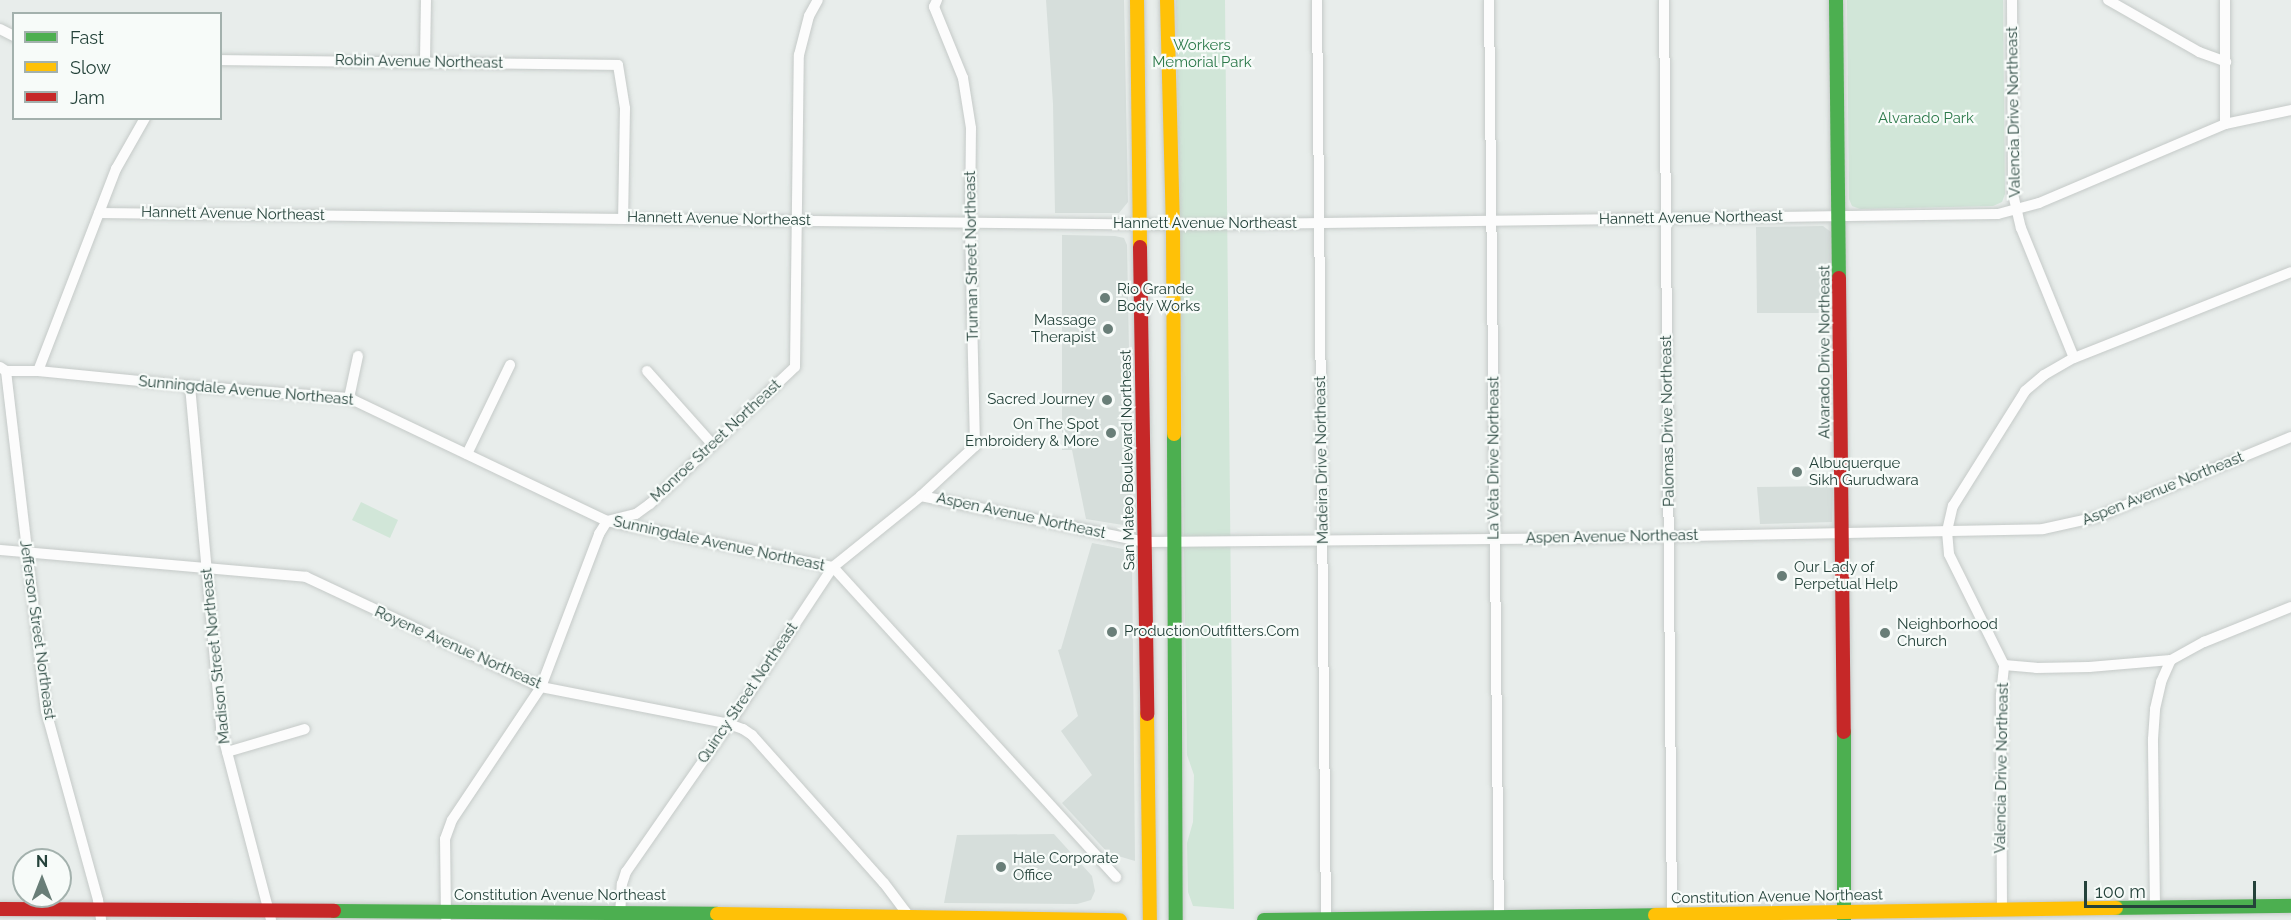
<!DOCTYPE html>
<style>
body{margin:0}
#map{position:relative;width:2291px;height:920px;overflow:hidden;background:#e8edeb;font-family:Raleway,sans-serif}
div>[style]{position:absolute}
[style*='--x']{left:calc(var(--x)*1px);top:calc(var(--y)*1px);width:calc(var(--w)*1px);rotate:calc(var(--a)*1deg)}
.built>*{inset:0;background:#d6dedb}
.green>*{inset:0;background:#d1e6d8}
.roads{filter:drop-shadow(0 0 2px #c5cac8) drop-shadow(0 0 2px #c5cac8)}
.street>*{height:10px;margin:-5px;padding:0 5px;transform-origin:5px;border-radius:5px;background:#fcfcfc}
.fast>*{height:14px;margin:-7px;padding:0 7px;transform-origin:7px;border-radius:7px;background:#4caf50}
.slow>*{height:14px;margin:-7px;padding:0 7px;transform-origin:7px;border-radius:7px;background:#ffc107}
.jam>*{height:14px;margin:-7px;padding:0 7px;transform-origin:7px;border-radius:7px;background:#c62828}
.dots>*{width:16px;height:16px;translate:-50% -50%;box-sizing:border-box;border:3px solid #f7fbf9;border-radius:50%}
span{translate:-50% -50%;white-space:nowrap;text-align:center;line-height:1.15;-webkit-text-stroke:4.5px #f7fbf9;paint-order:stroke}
.park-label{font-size:15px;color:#2d7a4b}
.street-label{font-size:15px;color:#24423a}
.poi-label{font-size:15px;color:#24423a}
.left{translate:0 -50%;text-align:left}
.right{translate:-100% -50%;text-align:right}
.legend{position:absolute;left:12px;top:12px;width:210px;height:108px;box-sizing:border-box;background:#f7fbf9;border:2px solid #a3b1ad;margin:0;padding:8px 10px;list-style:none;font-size:18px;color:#24423a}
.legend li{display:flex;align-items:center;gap:12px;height:30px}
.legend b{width:30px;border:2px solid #a3b1ad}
.north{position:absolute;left:12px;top:848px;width:60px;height:60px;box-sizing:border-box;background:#f7fbf9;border:2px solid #a3b1ad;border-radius:50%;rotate:0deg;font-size:16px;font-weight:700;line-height:24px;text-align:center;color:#24423a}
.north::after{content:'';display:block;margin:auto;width:21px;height:27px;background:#697e78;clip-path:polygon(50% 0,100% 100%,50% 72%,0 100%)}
.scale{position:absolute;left:2084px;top:881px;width:172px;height:27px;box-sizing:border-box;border:3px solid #24423a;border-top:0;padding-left:8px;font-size:18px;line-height:21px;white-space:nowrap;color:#24423a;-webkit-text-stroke:4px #f7fbf9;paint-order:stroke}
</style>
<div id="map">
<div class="built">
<i style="clip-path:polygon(1046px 0,1124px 0,1128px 202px,1119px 213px,1055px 213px,1053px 104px)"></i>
<i style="clip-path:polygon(1823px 226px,1831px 232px,1830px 313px,1757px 313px,1756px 227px)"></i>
<i style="clip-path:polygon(1062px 235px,1115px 236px,1124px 238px,1127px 245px,1132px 511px,1130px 520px,1123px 525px,1086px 519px,1072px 450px,1062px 450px)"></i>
<i style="clip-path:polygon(1833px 486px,1832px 522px,1760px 524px,1757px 487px)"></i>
<i style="clip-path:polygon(1092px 543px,1128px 550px,1132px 555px,1135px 861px,1108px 853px,1062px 803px,1092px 775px,1061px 731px,1078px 716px,1058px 650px,1061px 649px)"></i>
<i style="clip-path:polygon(1054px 834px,1092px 876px,1095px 891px,1091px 900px,1077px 904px,944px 903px,957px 835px)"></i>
</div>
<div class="green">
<i style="clip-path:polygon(1176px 0,1225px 0,1234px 909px,1193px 906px,1188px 892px,1187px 843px,1193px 822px,1194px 775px,1187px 755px)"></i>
<i style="clip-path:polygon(1847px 0,2003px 0,2005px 194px,2002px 202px,1993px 206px,1860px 209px,1852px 206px,1849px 199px)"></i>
<i style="clip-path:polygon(361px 502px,398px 520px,390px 538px,352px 520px)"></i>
</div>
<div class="roads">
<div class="street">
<i style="--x:1317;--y:0;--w:919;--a:89.44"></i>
<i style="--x:1489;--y:0;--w:917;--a:89.38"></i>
<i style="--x:1664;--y:0;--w:915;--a:89.5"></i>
<i style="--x:2012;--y:0;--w:194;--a:89.7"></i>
<i style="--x:2013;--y:194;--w:35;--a:77"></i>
<i style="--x:2021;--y:228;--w:140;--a:67.8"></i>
<i style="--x:2108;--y:0;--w:105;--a:29.7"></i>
<i style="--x:2199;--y:52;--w:29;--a:20"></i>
<i style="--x:2225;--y:0;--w:124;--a:90"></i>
<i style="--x:0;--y:29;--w:16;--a:27"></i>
<i style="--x:220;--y:60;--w:398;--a:0.7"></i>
<i style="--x:618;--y:65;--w:44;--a:80.8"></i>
<i style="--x:625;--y:108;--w:110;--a:91"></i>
<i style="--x:425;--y:61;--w:61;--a:-89.1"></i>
<i style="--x:99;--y:213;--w:1074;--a:0.64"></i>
<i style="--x:1173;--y:225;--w:825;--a:-0.76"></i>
<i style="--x:1998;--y:214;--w:42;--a:-15"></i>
<i style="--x:2039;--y:203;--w:202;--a:-23"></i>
<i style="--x:2225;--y:124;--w:67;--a:-12"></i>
<i style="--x:0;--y:367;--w:7;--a:34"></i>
<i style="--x:6;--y:371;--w:32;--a:0"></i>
<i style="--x:38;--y:371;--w:153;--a:5.6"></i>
<i style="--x:190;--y:386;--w:159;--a:4.3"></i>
<i style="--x:349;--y:398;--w:286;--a:25.5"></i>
<i style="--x:607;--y:521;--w:231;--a:11.5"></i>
<i style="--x:833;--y:567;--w:420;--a:47.6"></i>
<i style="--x:6;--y:371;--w:342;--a:83.3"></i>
<i style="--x:46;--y:711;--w:196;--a:74.6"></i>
<i style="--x:98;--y:900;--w:20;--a:81"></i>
<i style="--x:38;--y:371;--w:217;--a:-68.9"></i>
<i style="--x:116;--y:169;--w:59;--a:-60.4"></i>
<i style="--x:647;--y:371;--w:98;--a:48.3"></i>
<i style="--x:190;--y:386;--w:344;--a:84.8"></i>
<i style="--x:221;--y:729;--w:197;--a:75.3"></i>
<i style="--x:349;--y:398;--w:43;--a:-77.9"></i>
<i style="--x:467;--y:454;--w:99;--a:-64.2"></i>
<i style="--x:921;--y:496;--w:230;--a:11.6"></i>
<i style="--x:1146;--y:542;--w:436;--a:-0.5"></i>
<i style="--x:1582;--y:538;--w:461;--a:-1.1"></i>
<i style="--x:2043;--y:529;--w:55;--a:-12.5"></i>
<i style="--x:2097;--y:517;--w:210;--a:-22.4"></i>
<i style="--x:0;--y:550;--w:307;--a:5"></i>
<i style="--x:306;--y:577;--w:259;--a:25.1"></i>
<i style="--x:541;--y:687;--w:192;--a:11.1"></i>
<i style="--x:729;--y:724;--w:15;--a:20"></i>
<i style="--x:743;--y:729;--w:11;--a:34"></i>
<i style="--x:752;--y:735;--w:198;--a:48.3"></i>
<i style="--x:884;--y:883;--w:40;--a:53"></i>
<i style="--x:2004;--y:665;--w:32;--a:5"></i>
<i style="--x:2036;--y:668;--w:53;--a:-1.1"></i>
<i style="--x:2089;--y:667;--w:82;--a:-4.9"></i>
<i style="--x:2171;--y:660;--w:38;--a:-29"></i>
<i style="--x:2204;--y:642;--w:94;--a:-21.9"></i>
<i style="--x:227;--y:752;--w:81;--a:-16.4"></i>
<i style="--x:2155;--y:908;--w:169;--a:-90.7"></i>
<i style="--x:2153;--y:739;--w:30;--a:-86"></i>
<i style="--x:2155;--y:709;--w:28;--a:-77"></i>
<i style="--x:2161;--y:682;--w:24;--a:-66"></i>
<i style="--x:2002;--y:910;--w:215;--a:-90.3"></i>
<i style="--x:2001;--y:695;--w:30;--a:-84"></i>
<i style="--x:2004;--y:665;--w:124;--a:-116.4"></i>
<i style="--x:1949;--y:554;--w:23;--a:-95"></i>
<i style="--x:1947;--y:531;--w:26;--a:-77"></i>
<i style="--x:1953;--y:506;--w:136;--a:-57.9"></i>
<i style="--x:2025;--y:391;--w:25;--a:-40"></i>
<i style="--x:2044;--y:375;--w:34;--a:-30"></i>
<i style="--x:2074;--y:358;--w:233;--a:-21.6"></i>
<i style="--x:620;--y:917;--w:33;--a:-87"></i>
<i style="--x:622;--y:884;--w:13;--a:-72"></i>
<i style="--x:626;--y:872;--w:180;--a:-55.2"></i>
<i style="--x:729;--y:724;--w:188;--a:-56.5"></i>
<i style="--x:833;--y:567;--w:113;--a:-38.9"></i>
<i style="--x:921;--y:496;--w:74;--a:-42.8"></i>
<i style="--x:975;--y:446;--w:224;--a:-91.3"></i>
<i style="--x:970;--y:222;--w:94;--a:-89.4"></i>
<i style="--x:971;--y:128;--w:51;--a:-99.1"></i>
<i style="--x:963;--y:78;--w:77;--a:-112.2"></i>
<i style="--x:934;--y:7;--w:8;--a:-67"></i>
<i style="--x:446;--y:918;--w:79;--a:-90.7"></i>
<i style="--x:445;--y:839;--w:20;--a:-70"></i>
<i style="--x:452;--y:820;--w:160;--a:-56.2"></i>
<i style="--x:541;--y:687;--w:164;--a:-69.2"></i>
<i style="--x:599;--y:534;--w:15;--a:-58"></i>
<i style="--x:607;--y:521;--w:30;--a:-14"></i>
<i style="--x:636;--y:514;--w:17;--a:-36"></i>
<i style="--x:650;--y:504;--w:199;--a:-43.4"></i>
<i style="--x:795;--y:367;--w:312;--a:-89.3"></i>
<i style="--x:799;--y:55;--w:40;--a:-75.6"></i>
<i style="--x:809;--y:16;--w:18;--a:-61"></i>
</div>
<div class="fast">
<i style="--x:1836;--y:0;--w:278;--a:89.4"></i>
<i style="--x:1174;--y:434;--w:486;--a:89.8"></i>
<i style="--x:2116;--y:908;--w:175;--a:-0.7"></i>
<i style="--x:334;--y:911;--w:383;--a:0.4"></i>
<i style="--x:1264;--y:920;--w:391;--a:-0.7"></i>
<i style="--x:1844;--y:920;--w:188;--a:-90"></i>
</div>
<div class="slow">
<i style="--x:1137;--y:0;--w:247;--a:89.3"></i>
<i style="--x:1167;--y:0;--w:225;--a:88.5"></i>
<i style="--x:1173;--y:225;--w:209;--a:89.7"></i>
<i style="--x:1147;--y:714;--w:206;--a:89.2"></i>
<i style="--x:717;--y:914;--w:403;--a:0.9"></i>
<i style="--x:1655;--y:915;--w:461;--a:-0.9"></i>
</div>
<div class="jam">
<i style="--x:1140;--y:247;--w:467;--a:89.1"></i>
<i style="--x:1839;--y:278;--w:454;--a:89.4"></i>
<i style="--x:0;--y:909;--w:334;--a:0.3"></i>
</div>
</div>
<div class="dots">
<i style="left:1105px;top:298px;background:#697e78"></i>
<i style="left:1108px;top:329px;background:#697e78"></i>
<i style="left:1107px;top:400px;background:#697e78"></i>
<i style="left:1111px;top:433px;background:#697e78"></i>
<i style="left:1797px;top:472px;background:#697e78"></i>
<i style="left:1782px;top:576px;background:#697e78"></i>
<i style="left:1112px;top:632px;background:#697e78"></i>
<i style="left:1885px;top:633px;background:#697e78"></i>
<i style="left:1001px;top:867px;background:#697e78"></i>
</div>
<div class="park-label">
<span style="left:1202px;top:54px">Workers<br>Memorial Park</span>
<span style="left:1926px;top:119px">Alvarado Park</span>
</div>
<div class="street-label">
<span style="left:419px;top:62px;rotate:1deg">Robin Avenue Northeast</span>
<span style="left:2014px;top:112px;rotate:-91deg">Valencia Drive Northeast</span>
<span style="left:233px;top:214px;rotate:1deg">Hannett Avenue Northeast</span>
<span style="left:1691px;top:218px;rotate:-1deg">Hannett Avenue Northeast</span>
<span style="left:719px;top:219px;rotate:1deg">Hannett Avenue Northeast</span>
<span style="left:1205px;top:224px">Hannett Avenue Northeast</span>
<span style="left:972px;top:256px;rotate:-91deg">Truman Street Northeast</span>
<span style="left:1825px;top:352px;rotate:-90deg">Alvarado Drive Northeast</span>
<span style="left:246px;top:391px;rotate:5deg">Sunningdale Avenue Northeast</span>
<span style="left:1668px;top:421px;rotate:-91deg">Palomas Drive Northeast</span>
<span style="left:716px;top:441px;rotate:-43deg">Monroe Street Northeast</span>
<span style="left:1494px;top:458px;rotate:-90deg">La Veta Drive Northeast</span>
<span style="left:1128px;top:460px;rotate:-91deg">San Mateo Boulevard Northeast</span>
<span style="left:1322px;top:460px;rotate:-91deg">Madeira Drive Northeast</span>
<span style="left:2163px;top:489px;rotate:-22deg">Aspen Avenue Northeast</span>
<span style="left:1021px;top:516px;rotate:12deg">Aspen Avenue Northeast</span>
<span style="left:1612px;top:537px;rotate:-1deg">Aspen Avenue Northeast</span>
<span style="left:719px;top:544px;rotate:12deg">Sunningdale Avenue Northeast</span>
<span style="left:37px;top:630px;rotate:82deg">Jefferson Street Northeast</span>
<span style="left:458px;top:648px;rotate:24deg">Royene Avenue Northeast</span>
<span style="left:216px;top:656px;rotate:-96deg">Madison Street Northeast</span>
<span style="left:748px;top:693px;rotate:-56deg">Quincy Street Northeast</span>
<span style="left:2002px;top:768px;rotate:-89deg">Valencia Drive Northeast</span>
<span style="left:560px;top:896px">Constitution Avenue Northeast</span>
<span style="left:1777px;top:897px;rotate:-1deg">Constitution Avenue Northeast</span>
</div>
<div class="poi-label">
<span class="left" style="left:1117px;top:298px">Rio Grande<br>Body Works</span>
<span class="right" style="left:1096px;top:329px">Massage<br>Therapist</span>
<span class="right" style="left:1095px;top:400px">Sacred Journey</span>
<span class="right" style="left:1099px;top:433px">On The Spot<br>Embroidery &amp; More</span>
<span class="left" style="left:1809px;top:472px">Albuquerque<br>Sikh Gurudwara</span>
<span class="left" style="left:1794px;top:576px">Our Lady of<br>Perpetual Help</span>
<span class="left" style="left:1897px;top:633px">Neighborhood<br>Church</span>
<span class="left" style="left:1124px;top:632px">ProductionOutfitters.Com</span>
<span class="left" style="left:1013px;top:867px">Hale Corporate<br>Office</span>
</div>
<ul class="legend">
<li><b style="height:8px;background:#4caf50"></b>Fast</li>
<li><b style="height:8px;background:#ffc107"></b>Slow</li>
<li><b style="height:8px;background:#c62828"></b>Jam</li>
</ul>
<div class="north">N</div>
<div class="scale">100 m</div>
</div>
